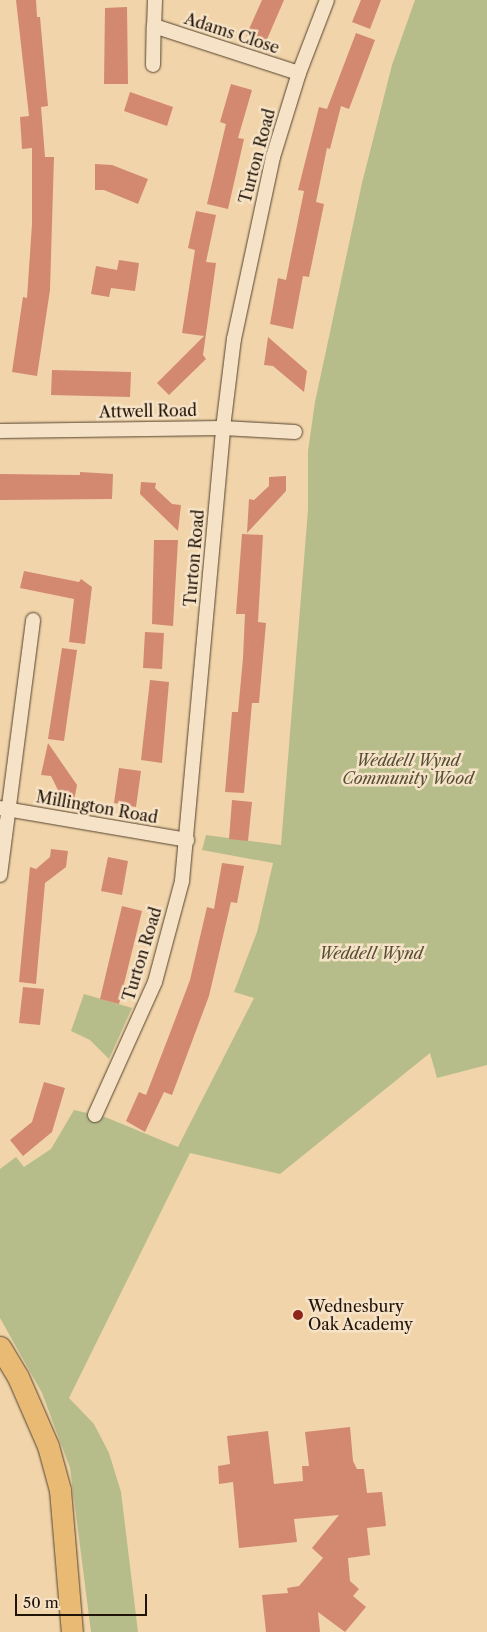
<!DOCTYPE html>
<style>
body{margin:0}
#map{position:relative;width:487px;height:1632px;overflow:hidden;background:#f1d4a9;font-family:"Libre Caslon Text",serif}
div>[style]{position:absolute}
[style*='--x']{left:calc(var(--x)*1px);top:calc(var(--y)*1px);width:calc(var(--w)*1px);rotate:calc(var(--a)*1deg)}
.green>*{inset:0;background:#b7bd8a}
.building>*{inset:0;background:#d38870}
.roads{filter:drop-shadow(0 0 1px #544330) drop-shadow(0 0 1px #544330)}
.street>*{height:14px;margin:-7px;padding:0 7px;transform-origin:7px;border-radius:7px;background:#f6e3c7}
.primary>*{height:21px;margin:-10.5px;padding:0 10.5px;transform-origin:10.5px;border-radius:10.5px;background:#e8ba74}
.dots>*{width:14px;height:14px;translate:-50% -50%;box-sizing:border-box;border:2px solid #f6e3c7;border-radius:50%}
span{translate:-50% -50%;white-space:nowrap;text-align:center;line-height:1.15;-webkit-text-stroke:5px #f6e3c7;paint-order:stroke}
.street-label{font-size:16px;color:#201308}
.park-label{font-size:16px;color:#554e36;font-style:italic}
.poi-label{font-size:16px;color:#201308}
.left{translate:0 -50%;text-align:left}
.scale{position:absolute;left:15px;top:1594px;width:132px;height:22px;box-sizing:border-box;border:2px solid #201308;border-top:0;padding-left:6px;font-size:15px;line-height:18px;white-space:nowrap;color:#201308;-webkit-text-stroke:4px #f6e3c7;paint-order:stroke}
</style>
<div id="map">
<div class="green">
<i style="clip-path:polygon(415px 0,487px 0,487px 1065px,437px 1078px,430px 1053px,280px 1174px,190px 1153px,69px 1398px,94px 1424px,109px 1453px,121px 1492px,138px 1632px,91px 1632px,70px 1468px,42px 1393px,0 1318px,0 1169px,16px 1157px,24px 1167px,51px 1149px,74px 1110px,105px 1117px,178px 1147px,254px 998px,234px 992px,257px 932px,273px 863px,202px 850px,206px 835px,281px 845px,308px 510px,308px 451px,315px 402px,362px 183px,392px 65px)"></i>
<i style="clip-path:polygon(84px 994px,132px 1008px,109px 1059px,90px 1040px,71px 1031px)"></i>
</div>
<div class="building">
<i style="clip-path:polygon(16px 0,36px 0,37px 17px,40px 17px,48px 106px,41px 107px,45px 157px,54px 157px,50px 290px,37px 376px,12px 372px,23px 297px,27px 298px,32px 224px,32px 148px,22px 149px,20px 117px,29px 116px)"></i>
<i style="clip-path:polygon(262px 0,284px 0,265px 44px,246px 36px)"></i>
<i style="clip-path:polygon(361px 0,381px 0,370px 29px,352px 22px)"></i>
<i style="clip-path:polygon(127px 7px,128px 84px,104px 84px,105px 8px)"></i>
<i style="clip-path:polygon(356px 33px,375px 40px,349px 109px,341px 106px,330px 149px,327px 148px,316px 202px,324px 204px,309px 277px,303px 276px,293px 329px,270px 324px,278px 278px,286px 280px,304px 191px,298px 190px,319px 107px,327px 109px)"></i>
<i style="clip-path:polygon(231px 84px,252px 90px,238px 138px,244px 139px,228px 209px,207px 204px,226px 124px,220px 122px)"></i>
<i style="clip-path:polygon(130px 92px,173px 107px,167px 126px,124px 111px)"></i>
<i style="clip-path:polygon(95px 164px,112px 165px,148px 179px,138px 204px,104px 190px,95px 190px)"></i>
<i style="clip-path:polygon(196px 211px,216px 215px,206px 262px,216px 263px,203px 355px,206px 359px,169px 395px,157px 383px,204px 336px,182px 333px,195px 250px,188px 248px)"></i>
<i style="clip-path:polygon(119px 260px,139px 263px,135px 291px,111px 288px,109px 297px,91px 294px,96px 266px,117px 270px)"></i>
<i style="clip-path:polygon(268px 337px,307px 371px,304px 392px,273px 366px,264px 365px)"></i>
<i style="clip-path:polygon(52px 370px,131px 372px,130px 397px,51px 395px)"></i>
<i style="clip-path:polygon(80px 472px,113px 474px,112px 499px,0 500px,0 474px,80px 475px)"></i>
<i style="clip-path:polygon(286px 476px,286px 491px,247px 533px,249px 499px,254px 500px,269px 486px,269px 477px)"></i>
<i style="clip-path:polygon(141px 482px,156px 483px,155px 488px,172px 504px,181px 505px,178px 531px,140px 494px)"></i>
<i style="clip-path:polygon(242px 534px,263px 535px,258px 622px,266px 623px,259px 703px,252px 703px,244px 793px,225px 792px,232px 712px,238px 712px,243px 658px,245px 614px,236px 614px)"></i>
<i style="clip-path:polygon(154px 540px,178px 540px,173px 626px,152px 624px)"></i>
<i style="clip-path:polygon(24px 571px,79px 582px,81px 579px,92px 587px,85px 644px,69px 642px,74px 599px,20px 588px)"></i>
<i style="clip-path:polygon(145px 632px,164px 633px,162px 669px,143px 668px)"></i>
<i style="clip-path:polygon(62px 648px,77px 650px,64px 741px,48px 739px)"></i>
<i style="clip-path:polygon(150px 680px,169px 682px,162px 763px,141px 760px)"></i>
<i style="clip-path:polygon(48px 743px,77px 785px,74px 801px,56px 798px,58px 790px,51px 776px,41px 775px)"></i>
<i style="clip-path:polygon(119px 768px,141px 771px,136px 807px,114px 803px)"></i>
<i style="clip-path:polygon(232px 800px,252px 802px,248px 841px,229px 839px)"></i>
<i style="clip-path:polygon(51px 849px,68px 851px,66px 867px,45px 883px,36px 984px,19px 982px,30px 867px,36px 869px,50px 857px)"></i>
<i style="clip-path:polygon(108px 857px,128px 861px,122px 895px,101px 891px)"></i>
<i style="clip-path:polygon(222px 863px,244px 866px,237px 903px,231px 902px,209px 996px,172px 1095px,164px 1092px,145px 1132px,126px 1121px,139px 1092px,146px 1095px,170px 1033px,190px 980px,207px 907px,214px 909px)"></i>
<i style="clip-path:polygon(122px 906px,142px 911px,119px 1004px,100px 999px)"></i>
<i style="clip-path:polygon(23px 987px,44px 989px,40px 1025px,19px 1023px)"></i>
<i style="clip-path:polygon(44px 1082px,65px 1088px,52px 1132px,23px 1156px,10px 1140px,32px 1122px)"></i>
<i style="clip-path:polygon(350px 1427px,353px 1461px,357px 1469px,364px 1469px,367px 1493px,382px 1492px,386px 1526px,367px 1528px,370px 1555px,348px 1558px,350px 1581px,359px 1589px,353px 1596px,366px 1607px,345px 1632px,318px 1612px,320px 1632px,266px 1632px,262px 1595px,288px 1593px,287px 1588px,299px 1586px,323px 1558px,312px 1548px,339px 1515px,294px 1519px,297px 1542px,239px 1548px,233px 1482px,219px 1484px,218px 1466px,230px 1464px,227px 1436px,268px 1431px,274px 1484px,303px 1481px,302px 1466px,309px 1466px,305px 1432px)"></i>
</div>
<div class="roads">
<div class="street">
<i style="--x:155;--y:0;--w:26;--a:92"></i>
<i style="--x:154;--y:26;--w:152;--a:18"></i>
<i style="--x:153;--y:65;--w:39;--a:-89"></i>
<i style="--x:0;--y:431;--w:223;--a:-0.8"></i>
<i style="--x:223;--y:428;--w:72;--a:3.2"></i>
<i style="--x:0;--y:808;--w:190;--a:9.7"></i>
<i style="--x:0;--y:875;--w:257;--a:-82.6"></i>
<i style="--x:95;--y:1115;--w:146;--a:-65.7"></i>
<i style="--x:155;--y:982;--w:105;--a:-75"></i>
<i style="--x:182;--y:881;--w:455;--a:-84.8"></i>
<i style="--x:223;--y:428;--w:90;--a:-83"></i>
<i style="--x:234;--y:339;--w:186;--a:-77.9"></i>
<i style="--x:273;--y:157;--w:88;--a:-72.8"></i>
<i style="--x:299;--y:73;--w:78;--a:-69"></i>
</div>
<div class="primary">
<i style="--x:0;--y:1347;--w:35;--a:59"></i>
<i style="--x:18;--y:1377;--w:75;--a:66.5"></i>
<i style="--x:48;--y:1446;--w:46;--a:74.7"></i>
<i style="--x:60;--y:1490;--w:143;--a:85.2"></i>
</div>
</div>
<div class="dots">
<i style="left:298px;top:1315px;background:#8f2418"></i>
</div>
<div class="street-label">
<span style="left:232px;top:33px;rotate:18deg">Adams Close</span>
<span style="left:257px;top:156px;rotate:-75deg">Turton Road</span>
<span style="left:148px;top:411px;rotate:-1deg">Attwell Road</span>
<span style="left:194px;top:558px;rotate:-85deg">Turton Road</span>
<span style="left:97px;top:807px;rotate:10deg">Millington Road</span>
<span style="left:142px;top:954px;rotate:-73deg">Turton Road</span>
</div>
<div class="park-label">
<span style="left:408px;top:769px">Weddell Wynd<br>Community Wood</span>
<span style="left:371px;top:953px">Weddell Wynd</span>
</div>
<div class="poi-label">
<span class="left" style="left:308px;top:1315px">Wednesbury<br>Oak Academy</span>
</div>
<div class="scale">50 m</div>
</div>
